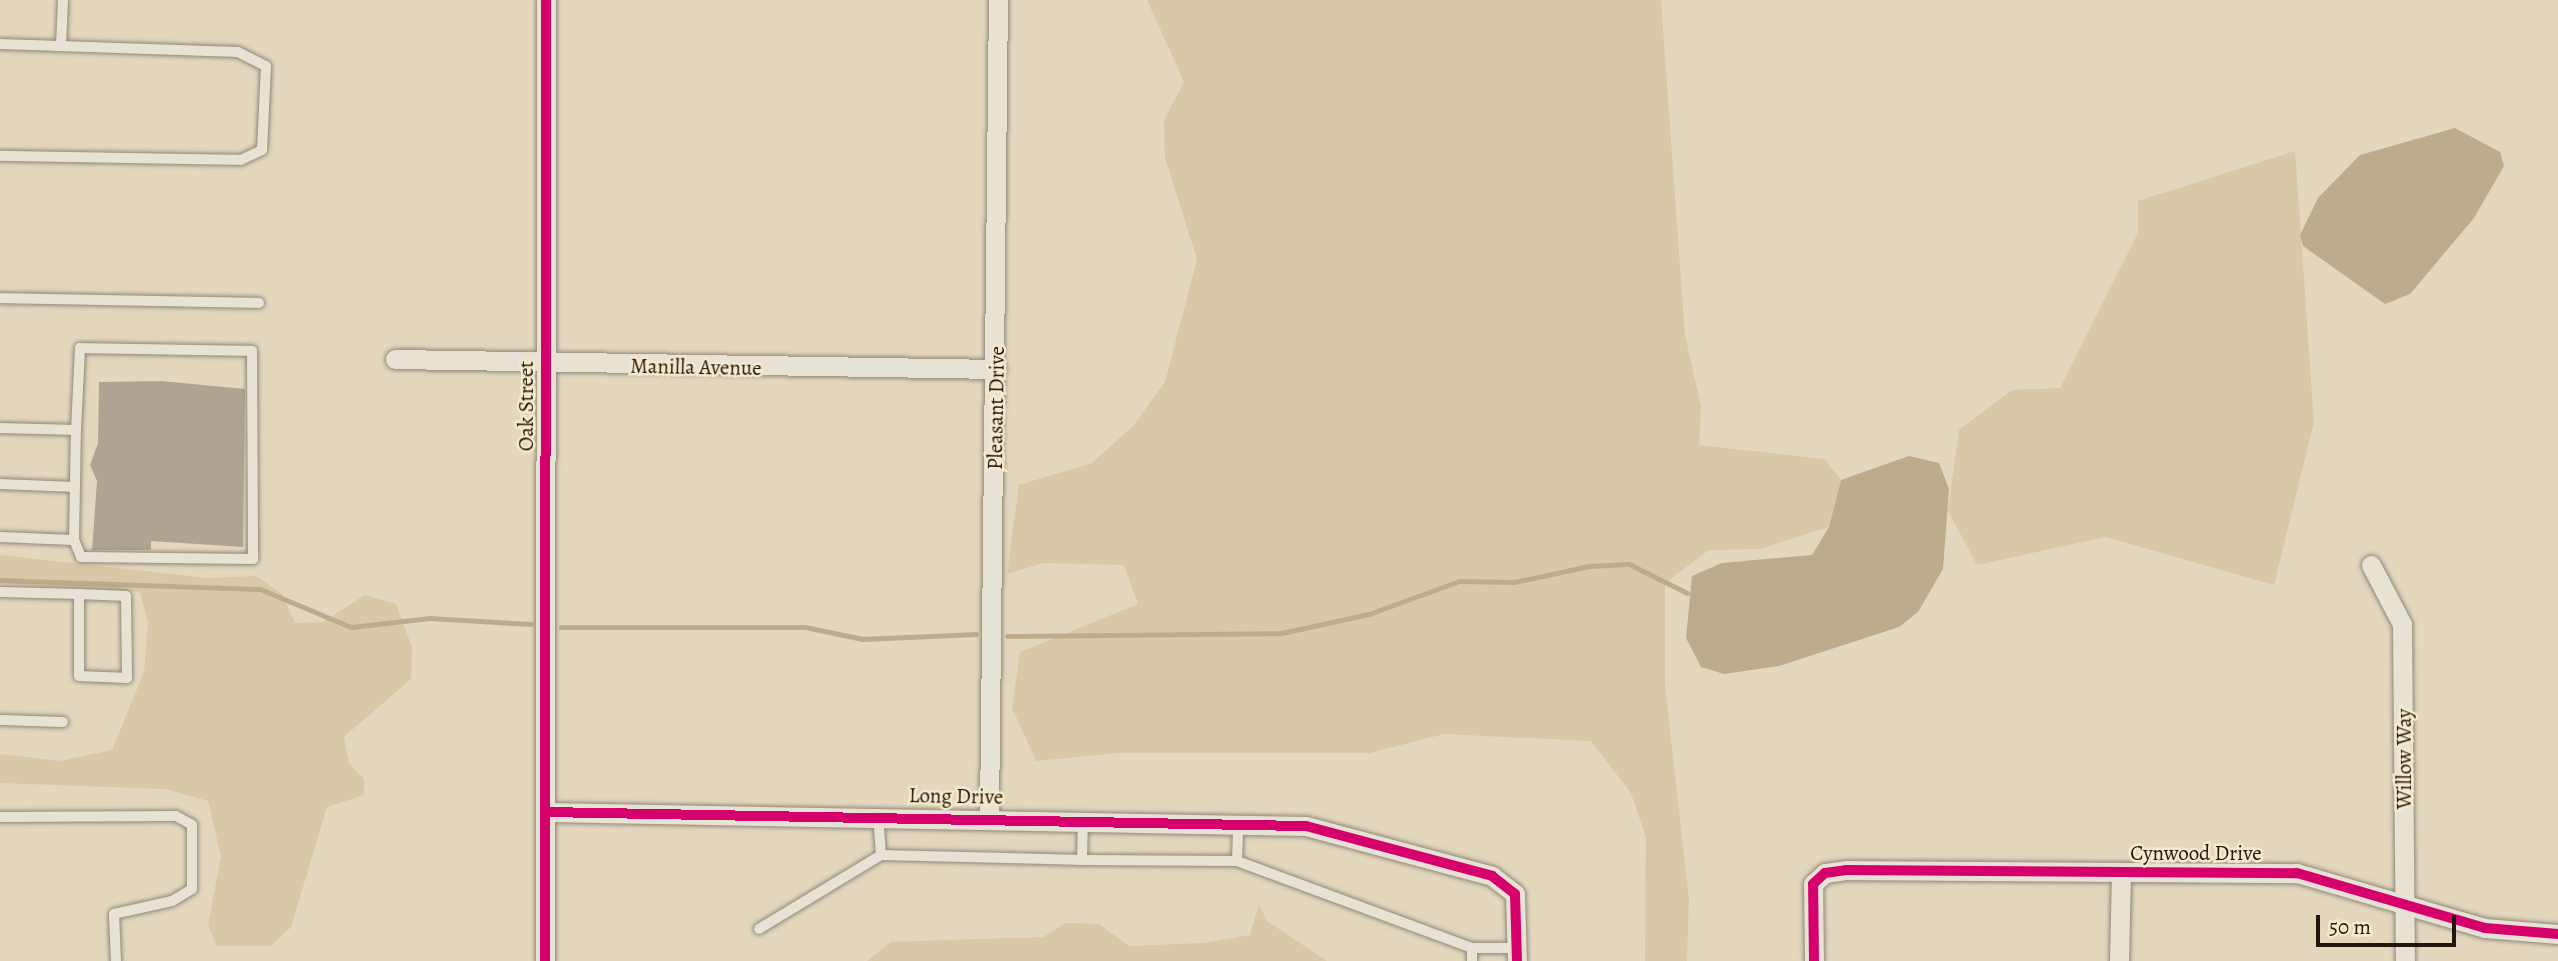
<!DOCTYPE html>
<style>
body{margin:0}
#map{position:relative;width:2558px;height:961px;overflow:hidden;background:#e3d7be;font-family:Alegreya,serif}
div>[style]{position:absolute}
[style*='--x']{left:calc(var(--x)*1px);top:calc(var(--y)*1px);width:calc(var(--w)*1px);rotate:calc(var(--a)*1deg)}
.green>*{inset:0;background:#d8c8a7}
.water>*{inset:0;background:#bcac8d}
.stream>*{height:5px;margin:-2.5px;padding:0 2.5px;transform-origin:2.5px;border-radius:2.5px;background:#bcac8d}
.building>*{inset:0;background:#ada494}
.roads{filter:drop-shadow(0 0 2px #908879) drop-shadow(0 0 2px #908879)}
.lane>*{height:10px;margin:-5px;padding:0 5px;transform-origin:5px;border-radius:5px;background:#e8e2d5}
.street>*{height:19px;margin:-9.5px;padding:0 9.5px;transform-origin:9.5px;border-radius:9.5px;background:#e8e2d5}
.cycleway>*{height:10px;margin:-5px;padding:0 5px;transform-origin:5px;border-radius:5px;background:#d6006c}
span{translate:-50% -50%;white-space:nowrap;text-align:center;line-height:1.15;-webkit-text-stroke:5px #f7e9cb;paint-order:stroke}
.street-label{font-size:21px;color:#23160e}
.scale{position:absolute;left:2316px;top:915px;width:140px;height:32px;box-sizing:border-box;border:4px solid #23160e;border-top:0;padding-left:9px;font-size:21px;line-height:24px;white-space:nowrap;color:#23160e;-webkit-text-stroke:5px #f7e9cb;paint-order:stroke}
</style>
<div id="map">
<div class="green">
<i style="clip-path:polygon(1147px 0,1661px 0,1685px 335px,1701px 406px,1699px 445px,1824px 459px,1841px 480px,1829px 527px,1760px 549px,1709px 550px,1665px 583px,1665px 685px,1689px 899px,1687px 961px,1645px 961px,1646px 837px,1631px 793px,1591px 741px,1444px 734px,1370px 753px,1118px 753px,1036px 761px,1012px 708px,1020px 652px,1138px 604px,1124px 565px,1044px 563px,1007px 574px,1019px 485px,1092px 463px,1133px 426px,1165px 382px,1197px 259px,1165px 158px,1164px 120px,1184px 82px)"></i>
<i style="clip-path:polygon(2295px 151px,2314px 422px,2274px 585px,2106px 537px,1977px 565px,1948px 511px,1959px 430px,2012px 390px,2060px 388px,2138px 233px,2138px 201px)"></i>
<i style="clip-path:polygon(0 555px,208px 578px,256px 576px,282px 594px,295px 623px,323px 622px,365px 595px,396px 604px,412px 647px,411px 679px,344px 737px,349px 763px,364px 779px,364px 795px,327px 807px,291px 927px,271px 946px,217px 946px,208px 925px,221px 857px,208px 801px,165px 789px,0 783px,0 754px,59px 761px,112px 750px,144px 672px,148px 623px,140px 592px,0 584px)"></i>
<i style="clip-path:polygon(1259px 904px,1267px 921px,1327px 961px,867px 961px,891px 942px,1043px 937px,1066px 923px,1099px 924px,1129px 946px,1203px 943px,1250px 935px)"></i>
</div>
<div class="water">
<i style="clip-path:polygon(2455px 128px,2500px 152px,2504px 166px,2474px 218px,2410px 294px,2385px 304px,2303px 246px,2300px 235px,2318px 198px,2360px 155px)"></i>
<i style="clip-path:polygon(1909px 456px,1939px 463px,1949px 489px,1943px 569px,1918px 612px,1899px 627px,1779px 666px,1724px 674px,1701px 667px,1686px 638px,1692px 576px,1722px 563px,1812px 555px,1829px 527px,1841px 480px)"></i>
</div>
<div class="stream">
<i style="--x:0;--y:580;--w:260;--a:2"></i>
<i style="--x:260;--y:589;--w:99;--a:22.7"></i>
<i style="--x:351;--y:627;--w:79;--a:-6.6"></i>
<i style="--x:429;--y:618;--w:102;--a:3.4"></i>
<i style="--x:561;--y:627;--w:244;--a:0"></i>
<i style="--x:805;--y:627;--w:59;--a:11.7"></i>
<i style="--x:863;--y:639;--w:113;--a:-2.5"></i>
<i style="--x:1007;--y:636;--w:274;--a:-0.6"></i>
<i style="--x:1281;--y:633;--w:90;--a:-12.2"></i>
<i style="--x:1369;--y:614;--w:96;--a:-20.1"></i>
<i style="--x:1459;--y:581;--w:55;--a:1"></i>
<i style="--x:1514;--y:582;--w:77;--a:-12"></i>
<i style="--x:1589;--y:566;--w:40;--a:-2.9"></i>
<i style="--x:1629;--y:564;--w:65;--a:26.6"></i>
</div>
<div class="building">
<i style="clip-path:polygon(161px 381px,245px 389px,243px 547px,151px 541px,151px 550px,92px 550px,97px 481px,90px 465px,98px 443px,99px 382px)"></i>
</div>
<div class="roads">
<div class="lane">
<i style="--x:0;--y:44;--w:238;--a:1.9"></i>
<i style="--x:238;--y:52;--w:31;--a:27"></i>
<i style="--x:266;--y:66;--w:84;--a:92.7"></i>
<i style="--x:262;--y:150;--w:23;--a:155"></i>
<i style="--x:241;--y:160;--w:241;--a:-179"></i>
<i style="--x:61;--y:46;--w:46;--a:-87.5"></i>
<i style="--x:0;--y:298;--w:259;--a:1.1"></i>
<i style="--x:0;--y:428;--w:76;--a:1.5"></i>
<i style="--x:76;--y:430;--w:82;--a:-87.2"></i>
<i style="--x:80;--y:348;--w:172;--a:1"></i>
<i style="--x:252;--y:351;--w:208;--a:89.7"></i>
<i style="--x:253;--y:559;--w:172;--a:-179.3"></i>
<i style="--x:81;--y:557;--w:18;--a:-112"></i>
<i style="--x:74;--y:540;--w:74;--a:-177.7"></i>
<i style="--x:0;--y:484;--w:75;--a:2.3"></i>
<i style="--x:74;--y:540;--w:110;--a:-89"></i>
<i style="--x:0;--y:592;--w:79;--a:1.5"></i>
<i style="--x:79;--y:594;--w:47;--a:2.4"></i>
<i style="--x:126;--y:596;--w:82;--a:89.3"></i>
<i style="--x:127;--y:678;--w:48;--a:-177.6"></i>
<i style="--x:79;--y:676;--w:82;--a:-90"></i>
<i style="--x:0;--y:720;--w:63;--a:1.8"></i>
<i style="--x:878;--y:814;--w:41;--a:85.8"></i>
<i style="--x:881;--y:855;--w:201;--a:1.4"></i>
<i style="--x:1082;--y:860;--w:41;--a:-88.6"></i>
<i style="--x:0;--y:817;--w:176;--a:-0.3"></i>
<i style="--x:176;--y:816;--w:18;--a:29"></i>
<i style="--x:192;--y:825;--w:64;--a:90"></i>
<i style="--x:192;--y:889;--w:23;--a:149"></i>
<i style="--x:172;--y:901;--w:59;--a:167.4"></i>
<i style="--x:114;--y:914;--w:47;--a:87.6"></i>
<i style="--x:1082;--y:860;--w:155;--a:0.4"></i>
<i style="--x:1237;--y:861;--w:37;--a:-88"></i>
<i style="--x:1237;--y:861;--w:251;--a:20.3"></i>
<i style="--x:1472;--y:948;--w:45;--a:0"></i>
<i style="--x:759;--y:929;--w:143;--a:-31.2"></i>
<i style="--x:1472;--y:948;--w:13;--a:90"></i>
</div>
<div class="street">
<i style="--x:395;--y:359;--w:601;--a:0.95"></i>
<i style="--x:2371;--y:565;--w:67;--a:62.3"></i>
<i style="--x:2402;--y:624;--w:337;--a:89.5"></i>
<i style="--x:546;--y:812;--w:760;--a:1.06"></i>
<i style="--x:1306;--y:826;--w:193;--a:15"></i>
<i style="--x:1492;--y:876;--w:29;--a:38"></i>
<i style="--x:1515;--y:894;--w:67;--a:88.3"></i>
<i style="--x:989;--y:816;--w:816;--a:-89.37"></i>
<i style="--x:545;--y:961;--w:961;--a:-89.94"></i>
<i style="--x:1814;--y:961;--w:77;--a:-90.7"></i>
<i style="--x:1813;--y:884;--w:16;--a:-43"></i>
<i style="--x:1825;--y:873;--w:21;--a:-8"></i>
<i style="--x:1846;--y:870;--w:451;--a:0.4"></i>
<i style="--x:2297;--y:873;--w:196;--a:16.3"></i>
<i style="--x:2485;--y:928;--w:73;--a:4.7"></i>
<i style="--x:2119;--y:961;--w:88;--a:-88.7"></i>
</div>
</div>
<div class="cycleway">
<i style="--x:546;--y:812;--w:760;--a:1.06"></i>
<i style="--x:1306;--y:826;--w:193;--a:15"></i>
<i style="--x:1492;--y:876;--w:29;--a:38"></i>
<i style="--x:1515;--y:894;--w:67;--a:88.3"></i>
<i style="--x:545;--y:961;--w:961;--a:-89.94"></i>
<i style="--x:1814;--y:961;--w:77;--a:-90.7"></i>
<i style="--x:1813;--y:884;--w:16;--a:-43"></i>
<i style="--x:1825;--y:873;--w:21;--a:-8"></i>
<i style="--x:1846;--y:870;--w:451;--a:0.4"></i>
<i style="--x:2297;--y:873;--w:196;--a:16.3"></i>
<i style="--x:2485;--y:928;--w:73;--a:4.7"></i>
</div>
<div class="street-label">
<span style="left:696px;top:367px;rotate:1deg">Manilla Avenue</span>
<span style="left:526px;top:406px;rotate:-90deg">Oak Street</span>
<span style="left:996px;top:408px;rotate:-89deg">Pleasant Drive</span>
<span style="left:2404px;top:759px;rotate:-90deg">Willow Way</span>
<span style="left:956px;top:796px;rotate:1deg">Long Drive</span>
<span style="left:2196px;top:853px">Cynwood Drive</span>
</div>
<div class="scale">50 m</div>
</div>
